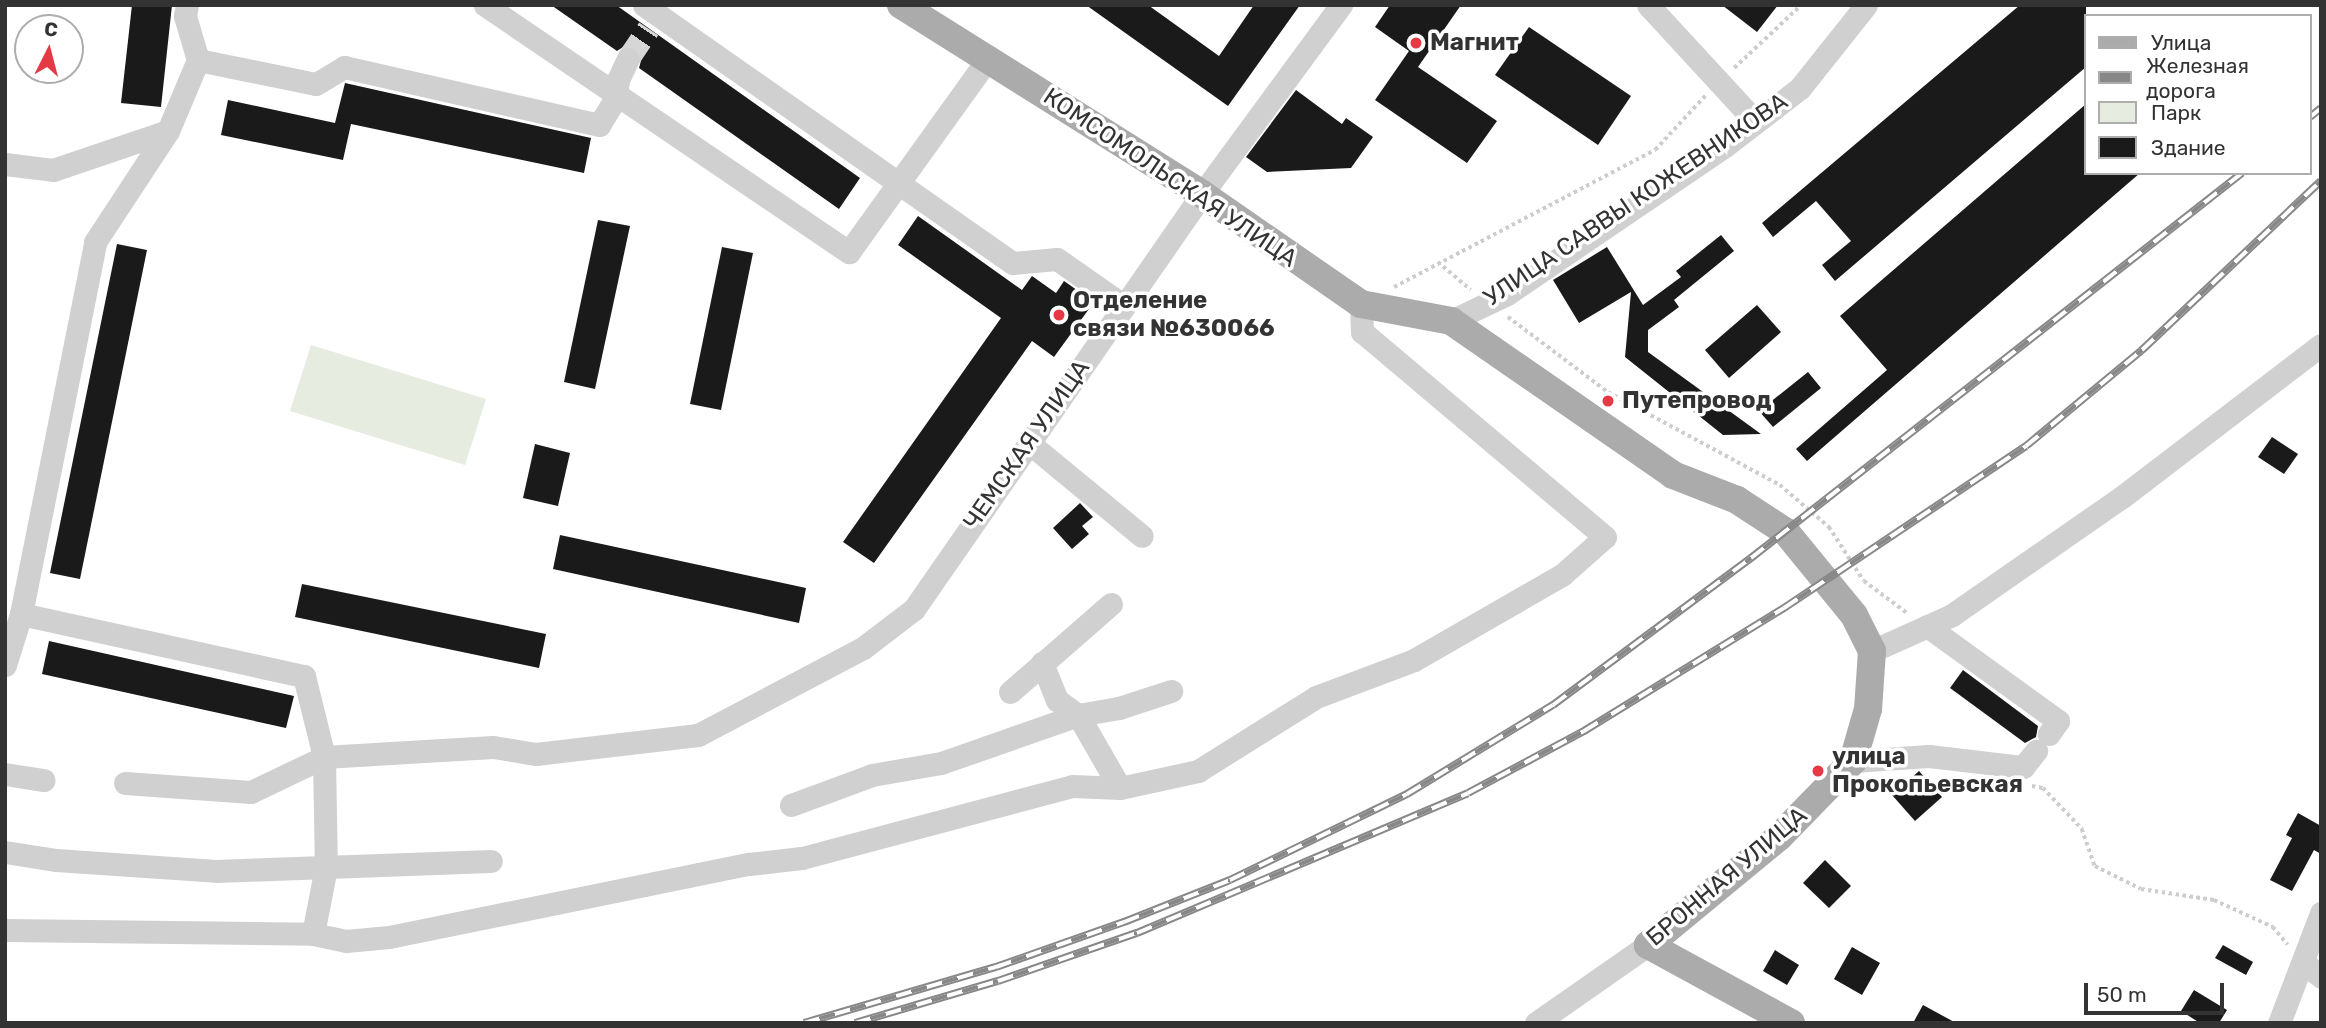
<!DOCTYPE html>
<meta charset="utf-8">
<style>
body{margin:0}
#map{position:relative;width:2326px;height:1028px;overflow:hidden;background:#fff;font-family:Rubik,sans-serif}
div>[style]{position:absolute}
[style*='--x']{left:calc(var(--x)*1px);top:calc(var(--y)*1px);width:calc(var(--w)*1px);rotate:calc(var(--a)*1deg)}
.green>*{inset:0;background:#e6ecdf}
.building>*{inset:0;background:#1a1a1a}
.minor-tunnel>*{height:23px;margin-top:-11.5px;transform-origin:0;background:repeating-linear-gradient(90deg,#d6d6d6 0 23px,transparent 0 34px)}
.path>*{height:3.5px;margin-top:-1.75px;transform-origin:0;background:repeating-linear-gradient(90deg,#cdcdcd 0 3.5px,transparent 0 7px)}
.minor>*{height:23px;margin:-11.5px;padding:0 11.5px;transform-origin:11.5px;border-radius:11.5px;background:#d0d0d0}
.major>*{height:28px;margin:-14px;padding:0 14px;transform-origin:14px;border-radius:14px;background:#ababab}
.rail>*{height:8px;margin-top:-4px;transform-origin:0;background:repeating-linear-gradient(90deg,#fff 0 16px,#888 0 32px);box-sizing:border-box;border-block:2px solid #888}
.dots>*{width:19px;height:19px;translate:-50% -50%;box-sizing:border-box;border:4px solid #fff;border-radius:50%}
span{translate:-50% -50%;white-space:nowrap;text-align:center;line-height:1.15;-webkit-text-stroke:7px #fff;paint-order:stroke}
.poi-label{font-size:24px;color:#333;font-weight:700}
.left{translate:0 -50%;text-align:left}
.street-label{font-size:24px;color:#333}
.frame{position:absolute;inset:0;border:7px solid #333;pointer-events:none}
.legend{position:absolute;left:2084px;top:14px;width:228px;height:161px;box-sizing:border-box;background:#fff;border:2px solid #adadad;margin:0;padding:9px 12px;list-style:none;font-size:21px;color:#333}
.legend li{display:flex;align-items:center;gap:14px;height:35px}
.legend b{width:35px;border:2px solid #adadad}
.north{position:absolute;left:14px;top:14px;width:70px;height:70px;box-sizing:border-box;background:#fff;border:2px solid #adadad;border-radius:50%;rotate:6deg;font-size:19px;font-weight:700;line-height:28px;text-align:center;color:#333}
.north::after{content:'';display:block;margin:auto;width:24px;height:32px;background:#e63946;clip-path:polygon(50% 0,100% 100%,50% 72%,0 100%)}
.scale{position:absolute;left:2084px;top:983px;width:140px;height:32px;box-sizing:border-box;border:4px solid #333;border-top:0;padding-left:9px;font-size:21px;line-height:24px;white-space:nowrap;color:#333;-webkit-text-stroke:5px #fff;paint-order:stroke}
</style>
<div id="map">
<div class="green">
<i style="clip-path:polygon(311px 345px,486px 399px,465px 465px,290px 411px)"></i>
</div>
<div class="building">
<i style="clip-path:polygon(132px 5px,172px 5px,161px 107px,121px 103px)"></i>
<i style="clip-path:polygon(551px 5px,616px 5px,860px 178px,839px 209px,639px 68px,642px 57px,635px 47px,626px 45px,617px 51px)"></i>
<i style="clip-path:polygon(1086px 5px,1148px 5px,1219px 56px,1254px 5px,1300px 5px,1228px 106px)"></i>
<i style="clip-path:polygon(1390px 5px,1461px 5px,1418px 67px,1497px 121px,1467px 163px,1375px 100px,1409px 51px,1375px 27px)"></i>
<i style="clip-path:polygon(1722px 5px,1778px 5px,1757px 32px)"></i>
<i style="clip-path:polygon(2020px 5px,2086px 5px,2086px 67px,1835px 281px,1822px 265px,1851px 241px,1816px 201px,1773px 237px,1762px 223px)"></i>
<i style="clip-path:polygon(1529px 27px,1631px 96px,1598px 145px,1495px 75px)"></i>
<i style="clip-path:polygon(345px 83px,591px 138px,584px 173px,351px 124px,343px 160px,221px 135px,228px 100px,335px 123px)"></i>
<i style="clip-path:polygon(1296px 90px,1342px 124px,1346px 118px,1373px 137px,1351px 168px,1267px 172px,1246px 157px)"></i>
<i style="clip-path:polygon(2086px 104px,2086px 173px,2140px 173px,1807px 461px,1796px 449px,1887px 370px,1840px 316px)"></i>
<i style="clip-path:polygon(918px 216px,1022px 290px,1032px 276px,1056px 293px,1064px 281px,1094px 302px,1054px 357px,1032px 341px,874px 563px,843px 542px,1001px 318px,898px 245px)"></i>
<i style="clip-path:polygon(598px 220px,630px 226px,595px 389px,564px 382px)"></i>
<i style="clip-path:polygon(1721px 235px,1734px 251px,1674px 300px,1679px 307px,1648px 330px,1648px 352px,1761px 434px,1723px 435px,1625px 357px,1631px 292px,1579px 323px,1553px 280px,1607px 247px,1643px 305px,1681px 277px,1676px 271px)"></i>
<i style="clip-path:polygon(117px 244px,147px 250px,80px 579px,50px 573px)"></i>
<i style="clip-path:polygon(722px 247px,753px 253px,721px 410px,690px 404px)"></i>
<i style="clip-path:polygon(1757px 305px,1781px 332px,1729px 378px,1705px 350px)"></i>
<i style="clip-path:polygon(1808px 372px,1821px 388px,1773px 427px,1759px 411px)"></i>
<i style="clip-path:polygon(2272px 437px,2298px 454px,2284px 474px,2258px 457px)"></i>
<i style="clip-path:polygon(535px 444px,570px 453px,558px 506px,523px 498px)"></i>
<i style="clip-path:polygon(1080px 503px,1093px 517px,1082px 526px,1089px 534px,1072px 549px,1053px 528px)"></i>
<i style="clip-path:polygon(560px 535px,806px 588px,799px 623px,553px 569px)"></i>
<i style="clip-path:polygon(302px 584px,546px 634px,539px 668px,295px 617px)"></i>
<i style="clip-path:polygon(49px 641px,294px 696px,286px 728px,42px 674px)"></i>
<i style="clip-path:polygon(1963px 670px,2038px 726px,2036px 737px,2025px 743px,1950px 688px)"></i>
<i style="clip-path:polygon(1919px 771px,1942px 797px,1915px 821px,1892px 795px)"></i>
<i style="clip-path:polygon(2298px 813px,2321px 826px,2321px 854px,2314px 850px,2292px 891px,2270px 880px,2292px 838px,2286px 835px)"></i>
<i style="clip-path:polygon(1825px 860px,1851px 886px,1829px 908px,1803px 883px)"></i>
<i style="clip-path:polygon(2223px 945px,2253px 962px,2246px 975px,2215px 958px)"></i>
<i style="clip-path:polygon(1852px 947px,1880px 963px,1862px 995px,1834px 979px)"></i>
<i style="clip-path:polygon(1775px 950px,1799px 965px,1787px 985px,1763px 971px)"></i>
<i style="clip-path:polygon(2194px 990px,2227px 1010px,2219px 1023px,2200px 1023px,2181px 1011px)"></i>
<i style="clip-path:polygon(1923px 1005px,1956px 1023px,1913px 1023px)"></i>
</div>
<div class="minor-tunnel">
<i style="--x:628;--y:59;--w:37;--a:-56"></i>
</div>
<div class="path">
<i style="--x:1734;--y:68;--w:92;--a:-43.2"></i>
<i style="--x:1438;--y:262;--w:43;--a:40.3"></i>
<i style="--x:1394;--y:287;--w:295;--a:-27.7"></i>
<i style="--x:1655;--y:150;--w:75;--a:-47.2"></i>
<i style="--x:1508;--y:317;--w:125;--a:36.9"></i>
<i style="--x:1608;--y:392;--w:196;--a:28.4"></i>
<i style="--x:1780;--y:485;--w:65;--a:40.6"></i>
<i style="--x:1829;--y:527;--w:64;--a:57.1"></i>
<i style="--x:1864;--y:581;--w:54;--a:36.7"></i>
<i style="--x:2032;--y:786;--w:11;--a:10"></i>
<i style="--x:2043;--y:788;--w:57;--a:46.4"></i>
<i style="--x:2082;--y:829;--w:39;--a:71"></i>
<i style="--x:2095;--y:866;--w:51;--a:26.6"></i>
<i style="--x:2141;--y:889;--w:74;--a:8.6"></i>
<i style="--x:2214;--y:900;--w:65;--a:24.6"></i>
<i style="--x:2273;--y:927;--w:23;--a:50"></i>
</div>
<div class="minor">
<i style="--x:485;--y:5;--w:440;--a:34.2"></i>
<i style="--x:849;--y:252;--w:240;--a:-54.3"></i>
<i style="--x:644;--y:5;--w:450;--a:35"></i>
<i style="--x:1013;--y:263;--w:44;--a:-5.2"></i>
<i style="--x:1057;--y:259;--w:82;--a:35"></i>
<i style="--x:1648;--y:5;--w:159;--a:47.3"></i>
<i style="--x:198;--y:60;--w:120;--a:11.5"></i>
<i style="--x:316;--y:84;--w:33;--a:-31"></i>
<i style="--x:344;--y:67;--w:262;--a:12.8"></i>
<i style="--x:599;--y:125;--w:32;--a:-58"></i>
<i style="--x:616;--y:98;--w:18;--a:-84"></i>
<i style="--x:618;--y:80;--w:23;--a:-65"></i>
<i style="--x:5;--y:164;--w:48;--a:7.1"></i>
<i style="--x:53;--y:170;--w:121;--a:-18.7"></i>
<i style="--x:168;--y:131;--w:77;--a:-67.1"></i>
<i style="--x:198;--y:60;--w:46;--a:-106.5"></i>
<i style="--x:185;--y:16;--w:11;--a:-80"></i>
<i style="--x:1451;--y:321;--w:62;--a:-25.7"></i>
<i style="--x:1507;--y:294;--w:263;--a:-34.2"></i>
<i style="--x:1725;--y:146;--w:95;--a:-37.7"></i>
<i style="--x:1800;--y:88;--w:106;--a:-51.5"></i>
<i style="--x:1029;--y:443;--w:146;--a:39.5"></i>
<i style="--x:21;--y:614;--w:290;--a:12.4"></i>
<i style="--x:304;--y:676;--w:83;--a:76.1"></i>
<i style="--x:324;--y:757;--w:110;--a:89"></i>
<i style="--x:326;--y:867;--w:68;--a:101"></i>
<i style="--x:1927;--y:626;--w:162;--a:35.9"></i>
<i style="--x:2058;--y:721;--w:16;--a:125"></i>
<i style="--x:1872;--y:651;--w:88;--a:-24.2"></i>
<i style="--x:1952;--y:615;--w:207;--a:-34.8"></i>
<i style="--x:2122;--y:497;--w:250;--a:-37.4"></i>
<i style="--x:1042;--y:663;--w:40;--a:68"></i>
<i style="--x:1057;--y:700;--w:26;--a:36"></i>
<i style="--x:1078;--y:715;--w:84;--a:60.1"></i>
<i style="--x:5;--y:665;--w:53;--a:-72.6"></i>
<i style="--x:21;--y:614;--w:379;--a:-78.7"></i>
<i style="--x:95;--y:242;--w:133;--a:-56.7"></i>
<i style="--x:1010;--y:692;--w:134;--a:-41.1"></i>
<i style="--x:1853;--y:761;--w:76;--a:-3.8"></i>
<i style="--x:1929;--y:756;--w:95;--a:6.7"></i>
<i style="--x:2023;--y:767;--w:21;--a:-51"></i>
<i style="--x:5;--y:774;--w:39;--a:9"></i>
<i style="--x:125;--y:783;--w:126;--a:4.1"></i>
<i style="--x:251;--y:792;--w:81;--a:-25.6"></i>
<i style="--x:324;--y:757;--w:169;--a:-3.4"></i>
<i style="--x:493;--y:747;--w:44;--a:9.2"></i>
<i style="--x:536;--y:754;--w:163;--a:-6.7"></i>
<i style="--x:698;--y:735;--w:187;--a:-27.8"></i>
<i style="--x:863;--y:648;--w:64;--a:-37.4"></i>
<i style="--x:914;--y:609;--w:505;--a:-55.24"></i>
<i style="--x:1202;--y:194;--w:235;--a:-53.7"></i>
<i style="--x:791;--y:805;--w:86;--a:-20.3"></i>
<i style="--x:872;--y:775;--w:70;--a:-9.9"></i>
<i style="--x:941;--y:763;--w:145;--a:-19.3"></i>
<i style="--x:1078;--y:715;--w:42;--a:-9.7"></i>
<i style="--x:1119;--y:708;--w:55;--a:-18.1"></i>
<i style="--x:5;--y:852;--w:52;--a:8.9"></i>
<i style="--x:56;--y:860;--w:160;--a:3.9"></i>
<i style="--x:216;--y:871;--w:275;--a:-2.1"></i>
<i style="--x:5;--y:930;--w:308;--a:0.7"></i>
<i style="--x:313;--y:934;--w:34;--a:12"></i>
<i style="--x:346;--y:941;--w:43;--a:-5.3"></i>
<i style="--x:389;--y:937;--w:367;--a:-11.5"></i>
<i style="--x:749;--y:864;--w:53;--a:-6.5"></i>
<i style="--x:802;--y:858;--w:279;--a:-14.9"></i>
<i style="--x:1072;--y:786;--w:48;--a:2.4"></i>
<i style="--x:1120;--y:788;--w:80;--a:-12.3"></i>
<i style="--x:1198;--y:771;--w:139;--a:-32.1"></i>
<i style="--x:1316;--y:697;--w:105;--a:-20.7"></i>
<i style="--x:1414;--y:660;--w:171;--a:-29.9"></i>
<i style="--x:1562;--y:575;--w:57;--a:-41.5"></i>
<i style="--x:1605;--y:537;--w:318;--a:-139.8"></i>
<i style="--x:1362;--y:332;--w:28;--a:-92"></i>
<i style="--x:2304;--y:963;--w:22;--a:39"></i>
<i style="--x:1536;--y:1023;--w:136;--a:-34.9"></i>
<i style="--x:2279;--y:1023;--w:118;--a:-69.1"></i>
</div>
<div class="major">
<i style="--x:901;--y:5;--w:355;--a:32.1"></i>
<i style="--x:1202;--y:194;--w:193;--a:34.7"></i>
<i style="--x:1361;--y:304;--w:92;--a:10.7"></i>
<i style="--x:1451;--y:321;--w:270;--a:34.7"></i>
<i style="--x:1673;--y:475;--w:69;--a:21.3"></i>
<i style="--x:1737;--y:500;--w:59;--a:33.1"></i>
<i style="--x:1786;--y:532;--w:107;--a:50.7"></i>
<i style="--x:1854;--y:615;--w:40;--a:63.4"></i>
<i style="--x:1872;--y:651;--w:58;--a:93.9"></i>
<i style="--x:1868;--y:709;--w:54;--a:106.1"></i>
<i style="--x:1853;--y:761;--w:106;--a:134.2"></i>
<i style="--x:1779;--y:837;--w:170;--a:140.5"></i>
<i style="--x:1648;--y:945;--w:163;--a:28.6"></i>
</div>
<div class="rail">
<i style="--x:2310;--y:117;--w:14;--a:-39"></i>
<i style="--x:804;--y:1023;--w:200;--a:-16.3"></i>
<i style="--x:996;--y:967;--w:136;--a:-19.4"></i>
<i style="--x:1124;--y:922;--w:114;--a:-21.6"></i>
<i style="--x:1230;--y:880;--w:197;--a:-25.9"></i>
<i style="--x:1407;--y:794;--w:171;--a:-31.4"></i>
<i style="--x:1553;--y:705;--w:247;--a:-36.6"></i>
<i style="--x:1751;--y:558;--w:624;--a:-38.1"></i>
<i style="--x:855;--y:1023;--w:149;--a:-16.4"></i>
<i style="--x:998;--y:981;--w:147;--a:-19.1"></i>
<i style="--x:1137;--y:933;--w:359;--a:-22.9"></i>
<i style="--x:1468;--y:793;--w:132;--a:-28.1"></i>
<i style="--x:1584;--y:731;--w:235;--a:-31.6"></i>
<i style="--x:1784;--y:608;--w:291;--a:-33.8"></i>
<i style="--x:2026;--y:446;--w:151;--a:-39.6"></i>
<i style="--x:2142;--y:350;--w:246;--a:-43.4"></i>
</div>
<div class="dots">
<i style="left:1416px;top:43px;background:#e63946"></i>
<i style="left:1059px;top:315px;background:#e63946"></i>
<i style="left:1608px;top:401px;background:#e63946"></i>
<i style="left:1818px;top:771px;background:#e63946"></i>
</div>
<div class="poi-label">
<span class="left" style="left:1430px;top:43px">Магнит</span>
<span class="left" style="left:1073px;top:315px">Отделение<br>связи №630066</span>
<span class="left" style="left:1622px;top:401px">Путепровод</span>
<span class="left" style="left:1832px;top:771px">улица<br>Прокопьевская</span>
</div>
<div class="street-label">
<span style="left:1170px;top:178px;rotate:34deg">КОМСОМОЛЬСКАЯ УЛИЦА</span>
<span style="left:1636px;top:200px;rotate:-34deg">УЛИЦА САВВЫ КОЖЕВНИКОВА</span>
<span style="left:1027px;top:445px;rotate:-55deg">ЧЕМСКАЯ УЛИЦА</span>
<span style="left:1727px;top:877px;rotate:-40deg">БРОННАЯ УЛИЦА</span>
</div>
<div class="frame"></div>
<ul class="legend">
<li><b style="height:9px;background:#ababab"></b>Улица</li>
<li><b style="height:9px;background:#888"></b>Железная дорога</li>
<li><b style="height:19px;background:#e6ecdf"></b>Парк</li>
<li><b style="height:19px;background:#1a1a1a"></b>Здание</li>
</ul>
<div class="north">С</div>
<div class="scale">50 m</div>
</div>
